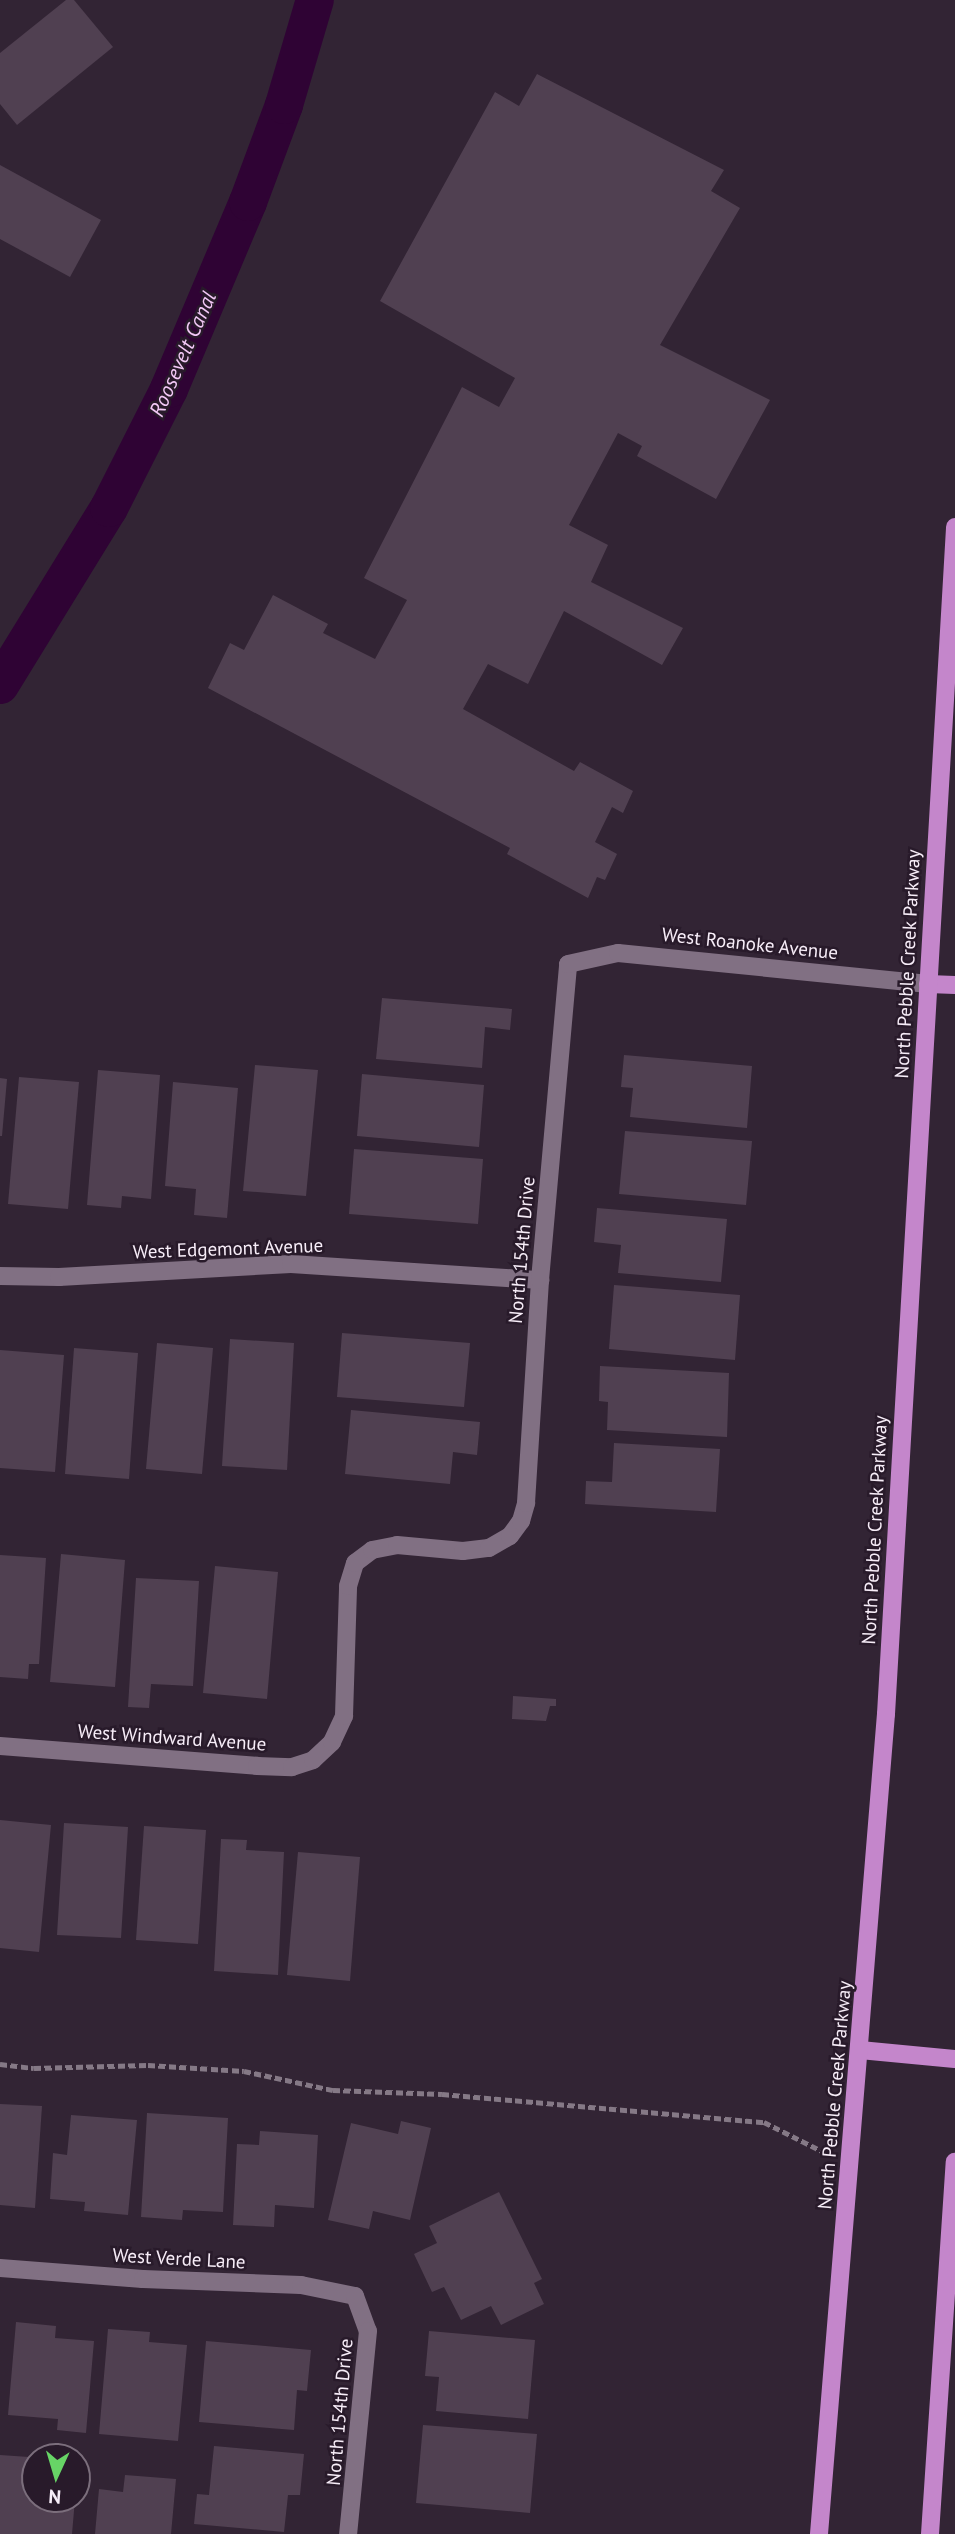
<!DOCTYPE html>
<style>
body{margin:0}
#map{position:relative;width:955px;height:2534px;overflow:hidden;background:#322434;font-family:"PT Sans",sans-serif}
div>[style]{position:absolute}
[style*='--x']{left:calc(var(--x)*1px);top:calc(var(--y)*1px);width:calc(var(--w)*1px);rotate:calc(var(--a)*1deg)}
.canal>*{height:38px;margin:-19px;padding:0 19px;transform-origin:19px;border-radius:19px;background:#2f0334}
.building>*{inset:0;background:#504051}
.path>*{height:4.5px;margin-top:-2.25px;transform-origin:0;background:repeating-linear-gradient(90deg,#857986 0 7px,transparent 0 10.5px)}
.minor>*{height:18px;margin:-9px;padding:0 9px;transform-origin:9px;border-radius:9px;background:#817083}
.major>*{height:18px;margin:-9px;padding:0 9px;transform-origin:9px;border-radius:9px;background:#c486cb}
span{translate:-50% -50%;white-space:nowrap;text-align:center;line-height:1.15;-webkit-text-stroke:5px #281a2a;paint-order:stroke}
.street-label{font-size:19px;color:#f7edf8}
.water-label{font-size:21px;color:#f3c9f7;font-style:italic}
.north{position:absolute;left:21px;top:2443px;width:70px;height:70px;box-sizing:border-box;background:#281a2a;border:2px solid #7b6e7c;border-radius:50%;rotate:184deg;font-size:19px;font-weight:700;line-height:28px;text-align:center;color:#f7edf8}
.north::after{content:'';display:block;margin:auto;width:24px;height:32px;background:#67d466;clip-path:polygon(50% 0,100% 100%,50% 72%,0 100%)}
</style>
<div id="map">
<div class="canal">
<i style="--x:0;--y:685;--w:208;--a:-58.4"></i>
<i style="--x:109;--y:508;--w:133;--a:-63.2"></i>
<i style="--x:169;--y:389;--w:203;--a:-67.1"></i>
<i style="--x:248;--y:202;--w:103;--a:-69.6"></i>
<i style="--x:284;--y:105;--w:109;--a:-73.6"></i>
</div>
<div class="building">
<i style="clip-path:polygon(66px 0,74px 0,113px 47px,17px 125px,0 104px,0 53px)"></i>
<i style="clip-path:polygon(537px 74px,724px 170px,711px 191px,740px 208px,660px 345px,770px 400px,716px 499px,637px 456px,642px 446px,618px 433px,569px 525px,608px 545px,591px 582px,683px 628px,662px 665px,564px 611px,528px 684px,488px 664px,463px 709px,574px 771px,580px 762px,633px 791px,623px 813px,612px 807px,595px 842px,617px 854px,605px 880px,597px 877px,588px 898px,507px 854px,510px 848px,208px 688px,230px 643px,244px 650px,273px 595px,328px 624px,323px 633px,375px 659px,407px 600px,364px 578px,462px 387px,499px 407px,515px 378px,380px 301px,495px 92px,519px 106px)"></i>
<i style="clip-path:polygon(0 165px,101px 220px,70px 277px,0 239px)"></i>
<i style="clip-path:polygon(382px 998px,512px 1009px,510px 1030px,485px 1027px,482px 1068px,376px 1059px)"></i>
<i style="clip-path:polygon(624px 1055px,752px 1066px,747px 1128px,630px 1117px,633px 1088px,621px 1087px)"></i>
<i style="clip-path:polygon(255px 1065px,318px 1070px,306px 1196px,243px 1191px)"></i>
<i style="clip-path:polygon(98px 1070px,160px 1075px,151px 1199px,122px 1196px,121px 1208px,87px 1205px)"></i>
<i style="clip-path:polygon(362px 1074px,484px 1085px,479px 1147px,357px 1136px)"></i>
<i style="clip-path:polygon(19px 1077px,79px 1082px,68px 1209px,8px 1204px)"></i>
<i style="clip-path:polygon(0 1078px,7px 1079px,2px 1136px,0 1136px)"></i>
<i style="clip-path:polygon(173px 1082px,238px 1088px,227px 1218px,194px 1215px,196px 1189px,165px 1186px)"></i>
<i style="clip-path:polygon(625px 1131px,752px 1141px,746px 1205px,619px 1194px)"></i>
<i style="clip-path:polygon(354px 1149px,483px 1159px,478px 1224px,349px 1214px)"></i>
<i style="clip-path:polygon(597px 1208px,727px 1219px,721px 1282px,618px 1273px,621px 1245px,594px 1242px)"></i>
<i style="clip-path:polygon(614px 1285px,740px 1295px,735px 1360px,609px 1349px)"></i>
<i style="clip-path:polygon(342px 1333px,470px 1343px,464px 1407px,337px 1397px)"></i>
<i style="clip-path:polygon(230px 1339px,294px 1343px,287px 1470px,222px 1466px)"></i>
<i style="clip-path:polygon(157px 1343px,213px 1348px,202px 1474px,146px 1469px)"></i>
<i style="clip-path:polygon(74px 1348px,138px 1353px,129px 1479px,65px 1474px)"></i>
<i style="clip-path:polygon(0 1350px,64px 1355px,55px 1472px,0 1468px)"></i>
<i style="clip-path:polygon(600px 1366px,729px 1373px,727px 1437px,607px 1430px,608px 1402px,599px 1401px)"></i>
<i style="clip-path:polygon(351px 1410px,480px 1422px,477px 1455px,453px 1452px,450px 1484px,345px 1474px)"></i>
<i style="clip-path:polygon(614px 1443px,720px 1449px,716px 1512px,585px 1504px,586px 1481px,612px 1482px)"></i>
<i style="clip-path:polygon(61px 1554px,125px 1560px,115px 1687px,50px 1682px)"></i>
<i style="clip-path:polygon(0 1555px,46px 1558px,39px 1664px,29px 1664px,28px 1679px,0 1677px)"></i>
<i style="clip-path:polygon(215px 1566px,278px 1572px,267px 1699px,203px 1693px)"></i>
<i style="clip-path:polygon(136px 1578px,199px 1581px,193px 1686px,151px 1684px,149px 1708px,128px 1707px)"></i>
<i style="clip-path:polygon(513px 1696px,556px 1699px,556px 1706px,550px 1706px,546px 1721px,512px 1719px)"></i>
<i style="clip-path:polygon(0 1820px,51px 1825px,39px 1952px,0 1948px)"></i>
<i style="clip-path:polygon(64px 1823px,128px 1827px,121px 1938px,57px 1935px)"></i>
<i style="clip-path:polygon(144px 1826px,206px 1830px,198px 1944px,136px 1940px)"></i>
<i style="clip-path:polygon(221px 1839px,247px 1840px,246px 1850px,284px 1852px,278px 1975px,214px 1971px)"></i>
<i style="clip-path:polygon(298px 1852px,360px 1857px,350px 1981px,287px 1975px)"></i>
<i style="clip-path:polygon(0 2104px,42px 2106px,35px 2208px,0 2205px)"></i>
<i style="clip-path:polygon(147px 2113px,228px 2118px,223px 2212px,183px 2210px,182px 2220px,141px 2217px)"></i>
<i style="clip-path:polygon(71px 2115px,137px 2120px,128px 2215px,84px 2211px,85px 2202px,50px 2199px,53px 2153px,67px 2155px)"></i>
<i style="clip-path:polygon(401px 2121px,431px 2128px,410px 2220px,373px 2211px,369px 2229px,328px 2220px,351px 2123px,398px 2134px)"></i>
<i style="clip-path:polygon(260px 2131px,318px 2135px,314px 2208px,275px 2205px,274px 2227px,233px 2225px,237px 2144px,259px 2145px)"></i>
<i style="clip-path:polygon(499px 2192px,542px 2279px,534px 2283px,544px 2304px,501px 2325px,491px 2306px,461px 2320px,444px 2287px,432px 2292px,414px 2254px,437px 2243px,429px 2226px)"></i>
<i style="clip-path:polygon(16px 2322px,56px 2326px,55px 2338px,94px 2341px,86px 2433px,57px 2430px,58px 2419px,8px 2415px)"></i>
<i style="clip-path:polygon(108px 2329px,150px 2332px,149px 2342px,187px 2345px,178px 2441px,99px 2434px)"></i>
<i style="clip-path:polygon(429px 2331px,535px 2340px,528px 2419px,436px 2411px,439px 2377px,425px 2376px)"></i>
<i style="clip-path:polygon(206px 2341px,311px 2350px,307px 2391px,297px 2390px,294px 2430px,199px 2422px)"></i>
<i style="clip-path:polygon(423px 2425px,537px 2434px,530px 2513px,416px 2503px)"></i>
<i style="clip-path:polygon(214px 2446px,304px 2454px,300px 2495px,288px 2495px,284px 2532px,194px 2524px,197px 2494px,209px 2495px)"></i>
<i style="clip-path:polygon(0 2455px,29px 2457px,28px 2471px,35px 2472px,35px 2499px,75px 2499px,72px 2534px,0 2534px)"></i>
<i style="clip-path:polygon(125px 2475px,176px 2479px,171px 2534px,95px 2534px,99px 2489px,123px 2492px)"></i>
</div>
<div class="path">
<i style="--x:0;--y:2064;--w:34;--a:7"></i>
<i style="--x:34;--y:2068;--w:114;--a:-1.5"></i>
<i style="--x:148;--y:2065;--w:96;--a:3.6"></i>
<i style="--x:244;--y:2071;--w:91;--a:12.1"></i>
<i style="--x:333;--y:2090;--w:109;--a:2.1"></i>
<i style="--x:442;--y:2094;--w:323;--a:5"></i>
<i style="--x:764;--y:2122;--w:67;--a:26.6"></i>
</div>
<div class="minor">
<i style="--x:0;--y:1276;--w:59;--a:1"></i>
<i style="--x:59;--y:1277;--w:232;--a:-3.2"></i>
<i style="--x:291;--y:1264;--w:250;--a:3.7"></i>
<i style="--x:0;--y:1746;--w:258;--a:4.4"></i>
<i style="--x:257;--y:1766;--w:35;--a:2"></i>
<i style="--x:292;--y:1767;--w:22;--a:-18"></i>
<i style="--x:313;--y:1760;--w:26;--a:-43"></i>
<i style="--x:332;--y:1742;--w:29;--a:-65"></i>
<i style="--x:344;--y:1716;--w:130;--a:-88.2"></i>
<i style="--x:348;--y:1586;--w:24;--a:-73"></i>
<i style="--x:355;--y:1563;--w:21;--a:-37"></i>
<i style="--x:372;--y:1550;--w:25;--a:-11"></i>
<i style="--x:397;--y:1545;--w:66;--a:5.2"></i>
<i style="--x:463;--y:1551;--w:26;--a:-7"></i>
<i style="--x:489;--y:1548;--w:24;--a:-30"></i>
<i style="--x:510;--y:1536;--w:19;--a:-54"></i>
<i style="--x:521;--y:1521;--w:19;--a:-74"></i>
<i style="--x:526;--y:1503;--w:223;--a:-86.4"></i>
<i style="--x:540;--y:1280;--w:317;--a:-84.9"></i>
<i style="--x:568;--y:964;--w:51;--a:-12.4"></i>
<i style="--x:618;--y:953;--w:312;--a:5.7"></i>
<i style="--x:0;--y:2268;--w:143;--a:4.4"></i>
<i style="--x:143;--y:2279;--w:158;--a:2.2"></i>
<i style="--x:301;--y:2285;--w:55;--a:11.5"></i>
<i style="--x:355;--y:2296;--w:37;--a:70"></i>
<i style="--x:368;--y:2331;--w:204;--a:95.6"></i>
</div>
<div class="major">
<i style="--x:928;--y:984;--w:27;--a:2"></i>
<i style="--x:860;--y:2050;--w:95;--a:5.4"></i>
<i style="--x:819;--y:2534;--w:823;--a:-85.33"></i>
<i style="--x:886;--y:1714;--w:1189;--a:-86.67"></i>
<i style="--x:930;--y:2534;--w:373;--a:-86.2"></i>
</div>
<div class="street-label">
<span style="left:750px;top:944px;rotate:6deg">West Roanoke Avenue</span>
<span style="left:908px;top:964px;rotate:-87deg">North Pebble Creek Parkway</span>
<span style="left:228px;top:1249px;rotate:-2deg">West Edgemont Avenue</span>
<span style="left:522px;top:1250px;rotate:-85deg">North 154th Drive</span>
<span style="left:875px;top:1530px;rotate:-87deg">North Pebble Creek Parkway</span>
<span style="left:172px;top:1738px;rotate:4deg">West Windward Avenue</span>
<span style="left:835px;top:2095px;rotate:-85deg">North Pebble Creek Parkway</span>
<span style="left:179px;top:2259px;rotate:3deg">West Verde Lane</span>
<span style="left:340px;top:2412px;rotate:-85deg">North 154th Drive</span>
</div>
<div class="water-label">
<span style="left:183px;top:354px;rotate:-66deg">Roosevelt Canal</span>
</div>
<div class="north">N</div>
</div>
